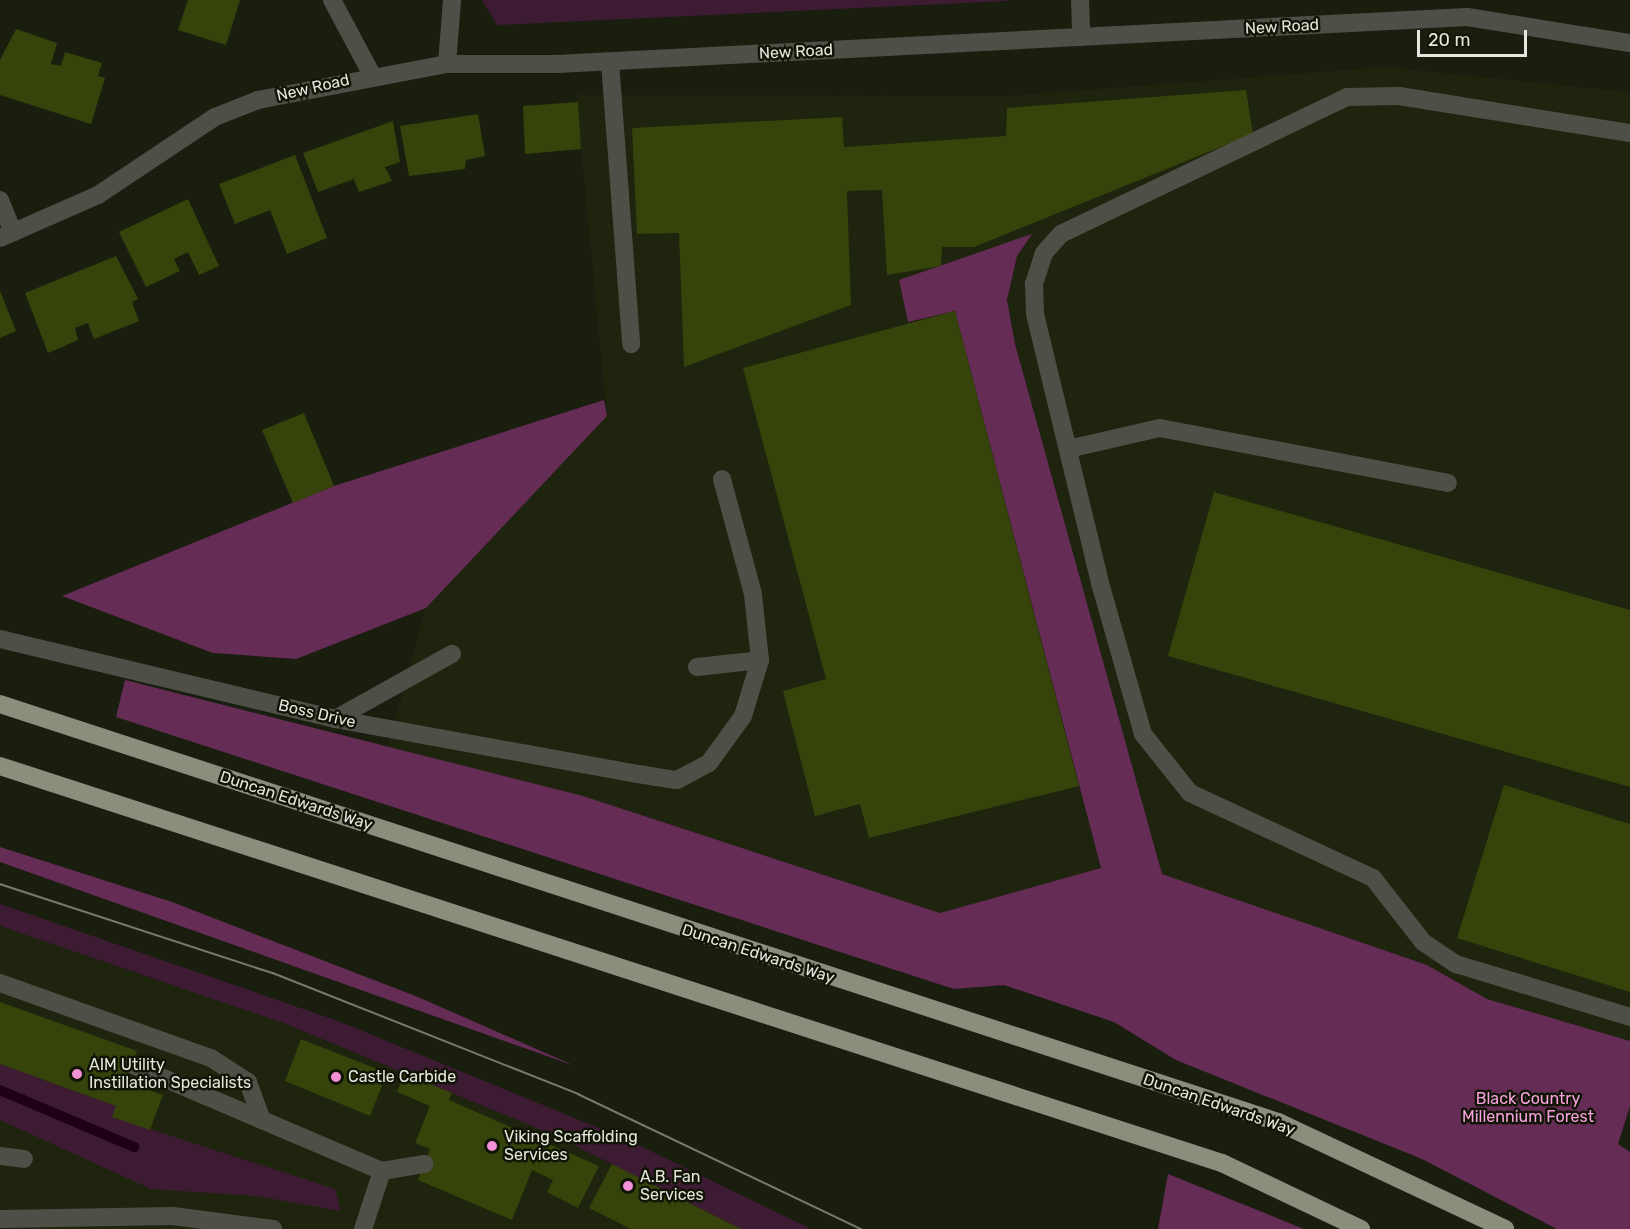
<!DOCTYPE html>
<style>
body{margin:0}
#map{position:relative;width:1630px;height:1229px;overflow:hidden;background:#1a1e0f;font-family:Rubik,sans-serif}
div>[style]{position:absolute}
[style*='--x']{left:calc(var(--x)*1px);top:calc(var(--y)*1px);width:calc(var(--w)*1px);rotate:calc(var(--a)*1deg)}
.built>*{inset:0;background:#1e240e}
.green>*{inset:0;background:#3c1b33}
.forest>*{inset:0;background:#652c56}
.stream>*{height:10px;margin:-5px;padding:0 5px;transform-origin:5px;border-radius:5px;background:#1e0016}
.building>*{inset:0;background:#36430a}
.service>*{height:18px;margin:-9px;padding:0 9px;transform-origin:9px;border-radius:9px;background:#4e5048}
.minor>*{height:18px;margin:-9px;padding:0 9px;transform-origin:9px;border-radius:9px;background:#4e5048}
.tertiary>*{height:18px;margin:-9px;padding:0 9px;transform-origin:9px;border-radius:9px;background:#4e5048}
.trunk>*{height:18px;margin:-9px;padding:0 9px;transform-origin:9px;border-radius:9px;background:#898e7d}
.tram>*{height:1.5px;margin:-0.75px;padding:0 0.75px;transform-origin:0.75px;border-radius:0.75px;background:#777b6e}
.dots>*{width:16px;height:16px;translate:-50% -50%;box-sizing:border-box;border:3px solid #111506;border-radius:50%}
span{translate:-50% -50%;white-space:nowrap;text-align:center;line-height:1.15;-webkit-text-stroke:5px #111506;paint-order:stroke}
.street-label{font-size:16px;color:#e4e7dd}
.poi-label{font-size:16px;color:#e4e7dd}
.left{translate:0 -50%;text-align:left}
.park-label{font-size:16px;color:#f9a1de}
.scale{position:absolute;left:1417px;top:30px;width:110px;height:27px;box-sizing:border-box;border:3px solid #e4e7dd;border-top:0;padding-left:8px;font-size:18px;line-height:21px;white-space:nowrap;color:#e4e7dd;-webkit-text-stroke:4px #111506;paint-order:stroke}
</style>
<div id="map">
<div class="built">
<i style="clip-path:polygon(1385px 67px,1630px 92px,1630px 1041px,1487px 999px,1427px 965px,1162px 874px,1015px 344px,1007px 300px,1017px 256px,1031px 235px,899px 280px,955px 311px,1101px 868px,940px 913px,583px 796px,388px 747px,426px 608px,607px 416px,576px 95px,1006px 96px)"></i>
<i style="clip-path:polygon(0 926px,286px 1024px,556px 1136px,741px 1229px,0 1229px)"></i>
</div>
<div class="green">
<i style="clip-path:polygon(482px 0,1007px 0,1007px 1px,497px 25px)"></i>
<i style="clip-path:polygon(0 904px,338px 1021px,628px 1140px,811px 1229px,741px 1229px,556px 1136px,286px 1024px,0 926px)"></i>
<i style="clip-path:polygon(0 1064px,116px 1106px,113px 1117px,335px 1189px,341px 1211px,257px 1196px,151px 1189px,0 1120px)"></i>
</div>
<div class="forest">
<i style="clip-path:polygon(1032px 234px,1017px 256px,1007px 300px,1015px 344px,1162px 874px,1427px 965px,1487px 999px,1630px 1041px,1630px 1106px,1618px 1144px,1630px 1152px,1630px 1229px,1557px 1229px,1422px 1159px,1176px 1060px,1114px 1022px,1004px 985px,954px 989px,116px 717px,125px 680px,583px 796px,940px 913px,1101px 868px,955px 311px,908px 322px,899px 280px)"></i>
<i style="clip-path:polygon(604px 400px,607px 416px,426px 608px,296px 659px,213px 653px,62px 596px,334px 486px)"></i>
<i style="clip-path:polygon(0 847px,172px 902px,418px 997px,575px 1066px,0 862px)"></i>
<i style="clip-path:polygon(1168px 1174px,1304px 1229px,1158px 1229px)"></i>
</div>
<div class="stream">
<i style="--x:0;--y:1090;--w:146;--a:23"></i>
</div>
<div class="building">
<i style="clip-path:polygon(188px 0,240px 0,226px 45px,178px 30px)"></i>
<i style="clip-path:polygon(16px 29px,57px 43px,51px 64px,61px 66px,65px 52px,102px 63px,98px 76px,105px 78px,91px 124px,0 95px,0 60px)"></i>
<i style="clip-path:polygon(1246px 90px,1253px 134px,974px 247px,942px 247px,941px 266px,887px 275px,882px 190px,847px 191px,851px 305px,684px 367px,679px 233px,637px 234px,632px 128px,842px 117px,844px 147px,1006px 136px,1007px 108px)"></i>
<i style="clip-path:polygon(578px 102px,581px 149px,525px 154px,523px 106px)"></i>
<i style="clip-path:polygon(478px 114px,485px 156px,466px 160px,465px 169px,409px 176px,400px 126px)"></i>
<i style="clip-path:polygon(393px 121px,400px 162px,385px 167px,392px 181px,359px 192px,354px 179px,318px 192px,303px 153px)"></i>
<i style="clip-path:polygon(295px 155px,327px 238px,287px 254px,270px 210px,235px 224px,219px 184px)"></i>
<i style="clip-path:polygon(188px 199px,219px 266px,199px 275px,188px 252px,174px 259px,180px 271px,146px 287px,119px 232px)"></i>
<i style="clip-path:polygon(116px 256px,138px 299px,132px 302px,139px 321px,94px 339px,88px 323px,75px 328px,78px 340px,48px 353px,25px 293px)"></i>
<i style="clip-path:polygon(0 291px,16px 331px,0 338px)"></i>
<i style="clip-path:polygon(955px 311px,1079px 786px,869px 838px,860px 804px,815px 816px,783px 691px,826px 679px,743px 368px)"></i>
<i style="clip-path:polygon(304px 413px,334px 486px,293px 503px,262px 430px)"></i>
<i style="clip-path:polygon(1214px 492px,1630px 610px,1630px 787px,1168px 656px)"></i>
<i style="clip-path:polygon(1504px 785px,1630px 824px,1630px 992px,1457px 938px)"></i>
<i style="clip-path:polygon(0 1002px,137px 1051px,126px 1082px,163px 1095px,150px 1130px,112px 1117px,116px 1106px,0 1064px)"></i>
<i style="clip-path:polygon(301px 1039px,387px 1073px,370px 1116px,285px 1081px)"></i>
<i style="clip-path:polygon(404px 1073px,452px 1093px,449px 1100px,599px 1166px,578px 1208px,547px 1192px,553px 1180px,532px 1170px,512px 1220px,418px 1180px,430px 1149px,415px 1143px,430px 1106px,397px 1092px)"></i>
<i style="clip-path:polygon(612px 1164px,741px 1229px,631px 1229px,589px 1208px)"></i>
</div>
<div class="service">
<i style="--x:1080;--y:0;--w:37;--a:88"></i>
<i style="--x:610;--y:62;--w:283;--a:85.7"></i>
<i style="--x:1630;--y:133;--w:234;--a:-170.9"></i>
<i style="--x:1399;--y:96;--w:52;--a:178.9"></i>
<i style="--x:1347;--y:97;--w:317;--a:154.4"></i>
<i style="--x:1061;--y:234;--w:25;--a:132"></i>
<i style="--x:1044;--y:253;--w:33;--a:108"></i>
<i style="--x:1034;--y:284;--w:30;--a:88"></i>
<i style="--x:1035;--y:314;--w:277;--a:76.4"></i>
<i style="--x:1100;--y:583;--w:157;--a:74.1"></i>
<i style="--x:1143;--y:734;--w:75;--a:51.5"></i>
<i style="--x:1190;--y:793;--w:202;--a:24.9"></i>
<i style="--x:1373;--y:878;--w:81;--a:52"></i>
<i style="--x:1423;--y:942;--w:40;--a:34"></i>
<i style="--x:1456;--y:964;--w:182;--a:16.9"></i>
<i style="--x:1068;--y:449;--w:94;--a:-12.9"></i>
<i style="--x:1160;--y:428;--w:293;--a:10.8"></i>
<i style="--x:697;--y:667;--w:63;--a:-6.3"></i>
<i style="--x:335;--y:719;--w:134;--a:-29.1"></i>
<i style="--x:638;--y:774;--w:39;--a:9"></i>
<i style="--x:677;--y:780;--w:36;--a:-28"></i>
<i style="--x:709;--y:763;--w:58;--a:-54.1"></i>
<i style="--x:743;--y:716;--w:59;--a:-73.1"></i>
<i style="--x:760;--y:660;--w:66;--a:-96.1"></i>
<i style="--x:753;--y:594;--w:119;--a:-105.1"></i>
<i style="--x:0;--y:983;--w:224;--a:19.6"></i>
<i style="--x:211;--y:1058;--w:44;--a:33"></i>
<i style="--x:248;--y:1082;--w:40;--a:69.8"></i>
<i style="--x:133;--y:1065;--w:271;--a:23.1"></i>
<i style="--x:382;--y:1171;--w:61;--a:108.1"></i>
<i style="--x:0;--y:1156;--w:24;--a:7"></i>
<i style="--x:382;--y:1171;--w:43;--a:-9.5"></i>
</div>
<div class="minor">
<i style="--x:0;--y:200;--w:35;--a:68"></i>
<i style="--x:0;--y:639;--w:344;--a:13.4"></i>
<i style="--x:335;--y:719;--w:308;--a:10.3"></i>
</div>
<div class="tertiary">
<i style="--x:332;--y:0;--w:85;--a:61.9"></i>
<i style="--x:447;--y:64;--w:64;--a:-85.5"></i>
<i style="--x:0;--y:238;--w:107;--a:-23.7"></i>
<i style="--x:98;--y:195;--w:141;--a:-33.7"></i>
<i style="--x:215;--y:117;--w:46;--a:-21.6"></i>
<i style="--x:258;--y:100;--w:192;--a:-10.8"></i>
<i style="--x:447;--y:64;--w:110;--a:0"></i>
<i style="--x:557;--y:64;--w:911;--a:-2.96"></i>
<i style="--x:1467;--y:17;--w:165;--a:9.1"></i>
<i style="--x:0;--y:1219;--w:173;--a:-1"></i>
<i style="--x:173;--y:1216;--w:101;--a:7.4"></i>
</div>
<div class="trunk">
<i style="--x:0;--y:704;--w:1345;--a:18.11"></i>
<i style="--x:1278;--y:1122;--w:251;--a:25.2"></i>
<i style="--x:0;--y:766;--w:1285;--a:18"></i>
<i style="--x:1222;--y:1163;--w:154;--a:25.4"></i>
</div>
<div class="tram">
<i style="--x:0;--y:884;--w:287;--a:18.1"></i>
<i style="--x:273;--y:973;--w:328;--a:21.6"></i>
<i style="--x:578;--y:1094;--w:314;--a:25.5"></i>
</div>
<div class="dots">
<i style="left:77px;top:1074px;background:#f391d6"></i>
<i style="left:336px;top:1077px;background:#f391d6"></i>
<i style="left:492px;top:1146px;background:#f391d6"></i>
<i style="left:628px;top:1186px;background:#f391d6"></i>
</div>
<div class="street-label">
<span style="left:1282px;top:27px;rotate:-3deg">New Road</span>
<span style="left:796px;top:52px;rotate:-3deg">New Road</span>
<span style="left:313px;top:88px;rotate:-13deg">New Road</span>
<span style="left:317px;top:714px;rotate:13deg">Boss Drive</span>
<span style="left:296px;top:801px;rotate:18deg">Duncan Edwards Way</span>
<span style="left:758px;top:954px;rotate:18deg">Duncan Edwards Way</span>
<span style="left:1219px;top:1105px;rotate:19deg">Duncan Edwards Way</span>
</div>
<div class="poi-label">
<span class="left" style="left:89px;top:1074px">AIM Utility<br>Instillation Specialists</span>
<span class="left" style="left:348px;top:1077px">Castle Carbide</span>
<span class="left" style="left:504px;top:1146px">Viking Scaffolding<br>Services</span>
<span class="left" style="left:640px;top:1186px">A.B. Fan<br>Services</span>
</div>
<div class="park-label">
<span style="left:1528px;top:1108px">Black Country<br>Millennium Forest</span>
</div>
<div class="scale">20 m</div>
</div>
